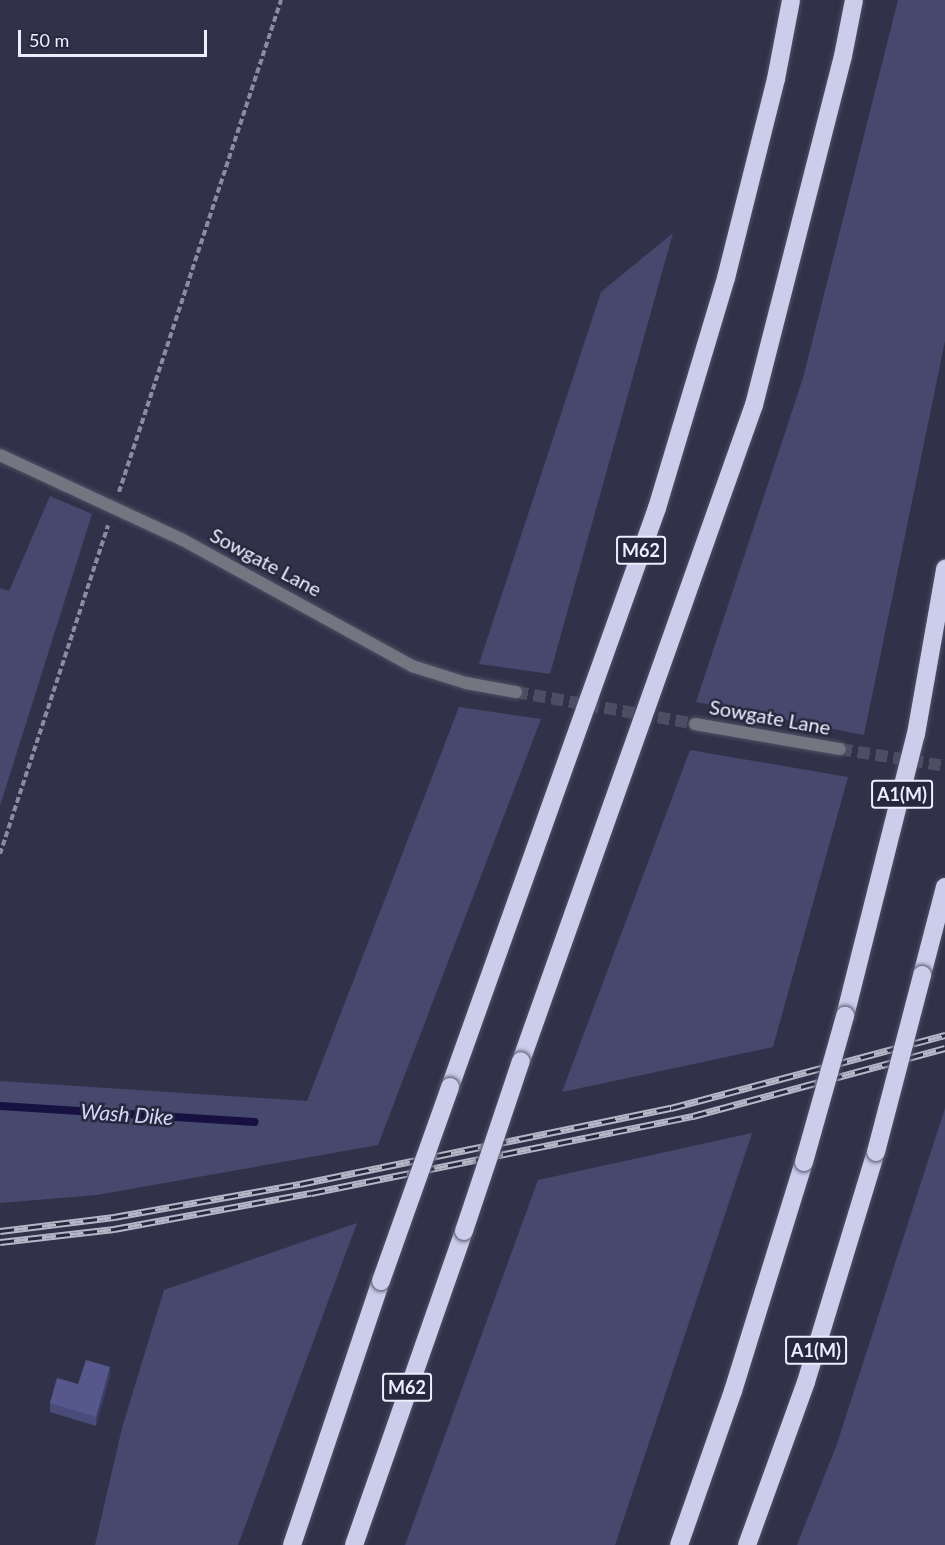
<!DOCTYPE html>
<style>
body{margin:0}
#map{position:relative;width:945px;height:1545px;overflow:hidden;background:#313249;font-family:Lato,sans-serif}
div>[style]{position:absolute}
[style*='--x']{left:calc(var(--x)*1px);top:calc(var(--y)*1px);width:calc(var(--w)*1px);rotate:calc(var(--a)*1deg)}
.green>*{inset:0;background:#46486e}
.stream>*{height:8px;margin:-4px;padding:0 4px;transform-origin:4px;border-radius:4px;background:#161141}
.minor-tunnel>*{height:12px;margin-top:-6px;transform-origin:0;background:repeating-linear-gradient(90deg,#4d4e64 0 12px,transparent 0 18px)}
.path>*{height:4px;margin-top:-2px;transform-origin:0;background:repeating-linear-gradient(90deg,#8b8c9f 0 6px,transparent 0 9px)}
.roads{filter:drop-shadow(0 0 2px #4f5066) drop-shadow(0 0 2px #4f5066)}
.minor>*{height:12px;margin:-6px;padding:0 6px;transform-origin:6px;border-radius:6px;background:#747580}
.motorway>*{height:18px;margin:-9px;padding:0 9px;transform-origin:9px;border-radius:9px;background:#cbcdea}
.rail>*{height:7px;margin-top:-3.5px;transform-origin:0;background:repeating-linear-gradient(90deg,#27283e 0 14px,#b5b6c7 0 28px);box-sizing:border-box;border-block:2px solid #b5b6c7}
.bridges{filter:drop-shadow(0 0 2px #4f5066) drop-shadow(0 0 2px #4f5066)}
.motorway-bridge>*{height:18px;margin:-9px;padding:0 9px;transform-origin:9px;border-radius:9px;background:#cbcdea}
.wall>*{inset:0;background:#494b79}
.shaded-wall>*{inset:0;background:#3c3d63}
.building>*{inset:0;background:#55578d}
span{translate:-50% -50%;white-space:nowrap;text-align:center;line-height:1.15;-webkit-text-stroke:5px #27283e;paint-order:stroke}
.shield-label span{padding:2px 4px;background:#27283e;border:2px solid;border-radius:4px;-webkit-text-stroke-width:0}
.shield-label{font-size:18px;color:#edeefd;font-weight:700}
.street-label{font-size:20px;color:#edeefd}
.water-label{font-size:21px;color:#d5d8fa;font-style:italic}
.scale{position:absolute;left:18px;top:30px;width:189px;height:27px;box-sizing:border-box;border:3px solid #edeefd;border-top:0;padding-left:8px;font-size:18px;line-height:21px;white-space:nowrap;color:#edeefd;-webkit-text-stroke:4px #27283e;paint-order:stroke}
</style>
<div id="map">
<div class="green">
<i style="clip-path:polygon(898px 0,945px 0,945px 341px,864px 735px,696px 702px,803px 378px)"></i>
<i style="clip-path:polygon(673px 233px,550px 674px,479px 664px,601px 292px)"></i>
<i style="clip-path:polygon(50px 496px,92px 514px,0 806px,0 588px,9px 591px)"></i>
<i style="clip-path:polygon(459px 707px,541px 719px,378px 1145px,97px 1195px,0 1203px,0 1081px,307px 1101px)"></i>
<i style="clip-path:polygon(690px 750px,848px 777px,773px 1047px,562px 1092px)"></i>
<i style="clip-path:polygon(945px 1108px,945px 1545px,797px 1545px,837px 1444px)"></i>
<i style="clip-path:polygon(752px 1133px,615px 1545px,405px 1545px,538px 1180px)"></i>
<i style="clip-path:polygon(357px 1223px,238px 1545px,95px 1545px,122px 1428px,164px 1290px)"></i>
</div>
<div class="stream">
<i style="--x:0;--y:1106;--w:255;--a:3.6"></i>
</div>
<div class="minor-tunnel">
<i style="--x:516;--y:692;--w:182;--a:10.1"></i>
<i style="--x:840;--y:749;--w:106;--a:9.2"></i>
</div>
<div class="path">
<i style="--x:119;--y:492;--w:518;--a:-71.77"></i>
<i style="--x:0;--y:854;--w:346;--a:-71.8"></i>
</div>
<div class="roads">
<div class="minor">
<i style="--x:0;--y:455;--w:200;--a:24.9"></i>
<i style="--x:181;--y:539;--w:264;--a:28.8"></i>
<i style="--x:412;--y:666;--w:57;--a:17.5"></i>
<i style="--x:466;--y:683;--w:51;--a:10.2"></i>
<i style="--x:695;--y:724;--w:147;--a:9.8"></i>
</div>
<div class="motorway">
<i style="--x:922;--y:975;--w:91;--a:-75.4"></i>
<i style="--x:845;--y:1016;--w:291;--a:-75.9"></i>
<i style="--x:916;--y:734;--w:168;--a:-80"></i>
<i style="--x:521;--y:1061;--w:696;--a:-70.45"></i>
<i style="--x:754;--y:405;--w:360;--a:-75.7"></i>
<i style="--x:843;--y:56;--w:57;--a:-78.9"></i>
<i style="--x:450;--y:1087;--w:615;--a:-70.33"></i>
<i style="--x:657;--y:508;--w:240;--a:-73.3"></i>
<i style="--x:726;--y:278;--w:205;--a:-75.9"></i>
<i style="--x:776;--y:79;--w:80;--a:-79.2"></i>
<i style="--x:292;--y:1545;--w:279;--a:-71.4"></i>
<i style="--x:354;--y:1545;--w:333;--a:-70.7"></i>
<i style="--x:679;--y:1545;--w:163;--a:-70.7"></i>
<i style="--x:733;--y:1391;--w:240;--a:-72.8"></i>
<i style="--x:747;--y:1545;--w:173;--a:-70.1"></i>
<i style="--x:806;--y:1382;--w:240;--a:-73.1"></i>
</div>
</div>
<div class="rail">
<i style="--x:0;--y:1231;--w:115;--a:-7"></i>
<i style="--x:114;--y:1217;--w:189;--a:-10.1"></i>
<i style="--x:300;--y:1184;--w:379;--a:-11.6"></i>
<i style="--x:671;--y:1108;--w:284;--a:-14.9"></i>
<i style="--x:0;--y:1242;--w:115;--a:-6.5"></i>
<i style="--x:114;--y:1229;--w:200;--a:-10.4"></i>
<i style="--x:311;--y:1193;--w:390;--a:-11.4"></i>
<i style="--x:693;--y:1116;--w:261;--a:-15.1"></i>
</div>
<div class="bridges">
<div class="motorway-bridge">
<i style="--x:876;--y:1152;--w:183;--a:-75.4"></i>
<i style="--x:804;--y:1162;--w:152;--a:-74.3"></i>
<i style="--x:464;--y:1231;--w:179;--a:-71.5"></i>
<i style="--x:381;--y:1281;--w:206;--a:-70.4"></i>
</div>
</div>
<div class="wall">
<i style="clip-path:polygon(110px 1376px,96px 1426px,50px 1412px,50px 1403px,78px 1384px)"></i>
</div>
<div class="shaded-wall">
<i style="clip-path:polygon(110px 1367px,110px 1376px,96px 1426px,96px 1417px)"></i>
</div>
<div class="building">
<i style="clip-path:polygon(86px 1360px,110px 1367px,96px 1417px,50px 1403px,57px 1378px,78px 1384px)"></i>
</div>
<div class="shield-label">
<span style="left:641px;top:550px">M62</span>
<span style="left:902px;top:794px">A1(M)</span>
<span style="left:816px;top:1350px">A1(M)</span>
<span style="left:407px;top:1387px">M62</span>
</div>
<div class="street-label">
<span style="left:266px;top:562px;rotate:28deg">Sowgate Lane</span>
<span style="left:770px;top:717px;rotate:10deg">Sowgate Lane</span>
</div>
<div class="water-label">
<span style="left:127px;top:1114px;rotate:4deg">Wash Dike</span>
</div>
<div class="scale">50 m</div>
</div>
